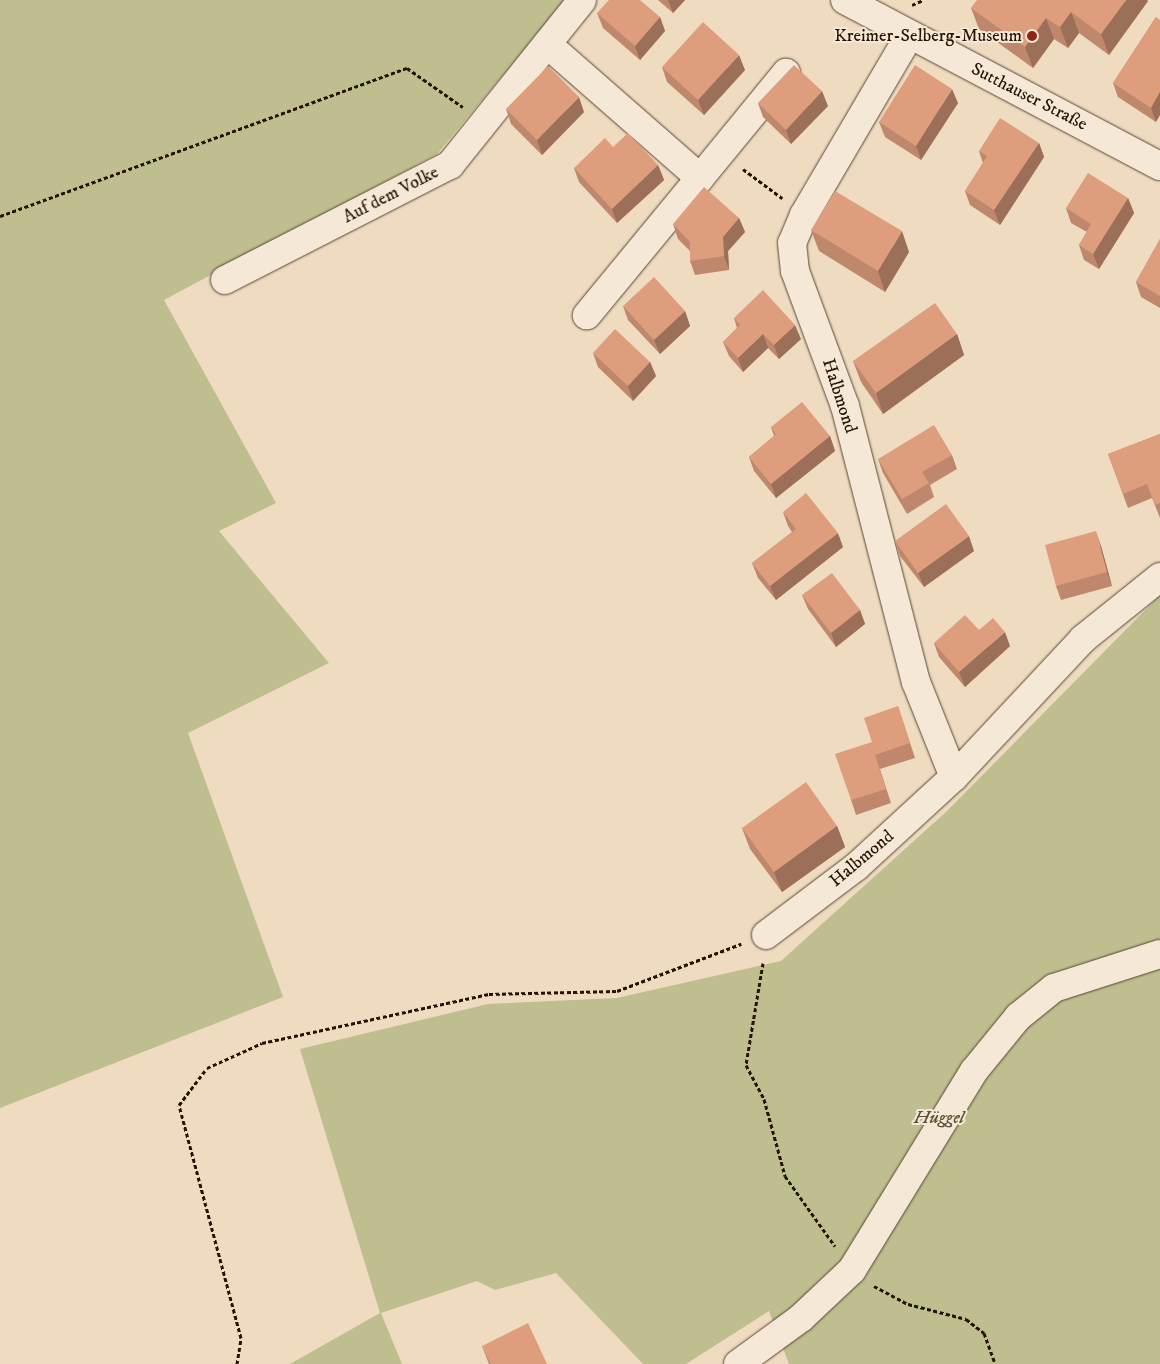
<!DOCTYPE html>
<meta charset="utf-8">
<style>
body{margin:0}
#map{position:relative;width:1160px;height:1364px;overflow:hidden;background:#efdbc0;font-family:"IM FELL DW Pica",serif}
div>[style]{position:absolute}
[style*='--x']{left:calc(var(--x)*1px);top:calc(var(--y)*1px);width:calc(var(--w)*1px);rotate:calc(var(--a)*1deg)}
.green>*{inset:0;background:#bebe8f}
.path>*{height:3px;margin-top:-1.5px;transform-origin:0;background:repeating-linear-gradient(90deg,#261302 0 4px,transparent 0 6.5px)}
.roads{filter:drop-shadow(0 0 1px #584532) drop-shadow(0 0 1px #584532)}
.minor>*{height:28px;margin:-14px;padding:0 14px;transform-origin:14px;border-radius:14px;background:#f5e8d6}
.wall>*{inset:0;background:#bf886c}
.shaded-wall>*{inset:0;background:#9b6f58}
.building>*{inset:0;background:#de9e7e}
.dots>*{width:14px;height:14px;translate:-50% -50%;box-sizing:border-box;border:2px solid #f5e8d6;border-radius:50%}
span{translate:-50% -50%;white-space:nowrap;text-align:center;line-height:1.15;-webkit-text-stroke:4px #f5e8d6;paint-order:stroke}
.poi-label{font-size:18px;color:#261302}
.right{translate:-100% -50%;text-align:right}
.street-label{font-size:18px;color:#261302}
.park-label{font-size:18px;color:#5b4f33;font-style:italic}
</style>
<div id="map">
<div class="green">
<i style="clip-path:polygon(0 0,566px 0,437px 154px,164px 300px,276px 503px,219px 531px,329px 663px,188px 733px,283px 997px,0 1108px)"></i>
<i style="clip-path:polygon(1160px 595px,1160px 1364px,789px 1364px,769px 1311px,686px 1364px,643px 1364px,556px 1273px,495px 1290px,477px 1281px,381px 1313px,402px 1364px,290px 1364px,380px 1313px,300px 1049px,488px 1004px,617px 998px,781px 961px,947px 811px)"></i>
</div>
<div class="path">
<i style="--x:912;--y:5;--w:12;--a:-24"></i>
<i style="--x:743;--y:169;--w:49;--a:36.6"></i>
<i style="--x:0;--y:216;--w:433;--a:-20"></i>
<i style="--x:407;--y:68;--w:68;--a:34.9"></i>
<i style="--x:763;--y:963;--w:103;--a:99.5"></i>
<i style="--x:746;--y:1065;--w:38;--a:62"></i>
<i style="--x:764;--y:1099;--w:80;--a:74.7"></i>
<i style="--x:785;--y:1176;--w:86;--a:54.5"></i>
<i style="--x:874;--y:1286;--w:38;--a:28"></i>
<i style="--x:908;--y:1304;--w:60;--a:14.5"></i>
<i style="--x:966;--y:1319;--w:23;--a:38"></i>
<i style="--x:984;--y:1333;--w:33;--a:70"></i>
<i style="--x:237;--y:1364;--w:26;--a:-81"></i>
<i style="--x:241;--y:1338;--w:241;--a:-104.9"></i>
<i style="--x:179;--y:1105;--w:46;--a:-52.9"></i>
<i style="--x:207;--y:1068;--w:60;--a:-24.4"></i>
<i style="--x:262;--y:1043;--w:232;--a:-12.2"></i>
<i style="--x:489;--y:994;--w:128;--a:-1.3"></i>
<i style="--x:617;--y:991;--w:133;--a:-20.8"></i>
</div>
<div class="roads">
<div class="minor">
<i style="--x:845;--y:0;--w:356;--a:27.8"></i>
<i style="--x:909;--y:36;--w:208;--a:120.4"></i>
<i style="--x:804;--y:215;--w:30;--a:113"></i>
<i style="--x:792;--y:243;--w:28;--a:84"></i>
<i style="--x:795;--y:271;--w:144;--a:69.7"></i>
<i style="--x:845;--y:406;--w:285;--a:75.6"></i>
<i style="--x:916;--y:682;--w:102;--a:68.2"></i>
<i style="--x:547;--y:44;--w:203;--a:41.2"></i>
<i style="--x:700;--y:178;--w:178;--a:129.5"></i>
<i style="--x:700;--y:178;--w:136;--a:-50.7"></i>
<i style="--x:225;--y:280;--w:253;--a:-27.1"></i>
<i style="--x:450;--y:165;--w:211;--a:-51.3"></i>
<i style="--x:766;--y:935;--w:113;--a:-37.1"></i>
<i style="--x:856;--y:867;--w:133;--a:-42.6"></i>
<i style="--x:954;--y:777;--w:189;--a:-46.9"></i>
<i style="--x:1083;--y:639;--w:99;--a:-38.8"></i>
<i style="--x:738;--y:1364;--w:78;--a:-36.1"></i>
<i style="--x:801;--y:1318;--w:70;--a:-43.3"></i>
<i style="--x:852;--y:1270;--w:233;--a:-58.5"></i>
<i style="--x:974;--y:1071;--w:70;--a:-50.8"></i>
<i style="--x:1018;--y:1017;--w:46;--a:-38.9"></i>
<i style="--x:1054;--y:988;--w:111;--a:-17.8"></i>
</div>
</div>
<div class="wall">
<i style="clip-path:polygon(658px 0,685px 0,673px 13px)"></i>
<i style="clip-path:polygon(1148px 1px,1109px 55px,1079px 33px,1068px 48px,1054px 39px,1033px 68px,979px 29px,971px 8px)"></i>
<i style="clip-path:polygon(597px 13px,660px 17px,665px 31px,640px 60px,603px 28px)"></i>
<i style="clip-path:polygon(1156px 17px,1156px 122px,1118px 97px,1113px 83px)"></i>
<i style="clip-path:polygon(662px 67px,745px 70px,704px 115px,667px 82px)"></i>
<i style="clip-path:polygon(758px 103px,828px 106px,791px 144px,763px 117px)"></i>
<i style="clip-path:polygon(958px 103px,921px 160px,885px 137px,879px 122px)"></i>
<i style="clip-path:polygon(506px 109px,584px 112px,542px 155px,511px 124px)"></i>
<i style="clip-path:polygon(1039px 143px,1044px 157px,1000px 225px,970px 205px,965px 191px,983px 163px,979px 151px)"></i>
<i style="clip-path:polygon(658px 165px,664px 180px,617px 223px,579px 182px,574px 168px)"></i>
<i style="clip-path:polygon(1128px 198px,1134px 213px,1099px 269px,1084px 260px,1079px 245px,1087px 232px,1071px 223px,1066px 208px)"></i>
<i style="clip-path:polygon(739px 218px,745px 232px,728px 251px,729px 270px,695px 275px,690px 261px,690px 251px,678px 239px,673px 224px)"></i>
<i style="clip-path:polygon(811px 230px,909px 252px,885px 292px,819px 251px)"></i>
<i style="clip-path:polygon(1160px 239px,1160px 308px,1141px 297px,1136px 282px)"></i>
<i style="clip-path:polygon(623px 306px,685px 311px,690px 326px,660px 354px,628px 320px)"></i>
<i style="clip-path:polygon(734px 318px,801px 339px,779px 359px,768px 348px,743px 372px,729px 356px,723px 342px,737px 328px)"></i>
<i style="clip-path:polygon(957px 334px,964px 355px,883px 414px,861px 382px,853px 361px)"></i>
<i style="clip-path:polygon(593px 353px,650px 362px,656px 376px,633px 401px,598px 367px)"></i>
<i style="clip-path:polygon(771px 427px,830px 436px,835px 451px,776px 498px,754px 471px,749px 457px,774px 436px)"></i>
<i style="clip-path:polygon(1160px 434px,1160px 518px,1152px 498px,1128px 508px,1108px 454px)"></i>
<i style="clip-path:polygon(952px 455px,957px 469px,930px 485px,934px 497px,907px 514px,883px 473px,878px 459px)"></i>
<i style="clip-path:polygon(783px 512px,843px 547px,776px 600px,758px 578px,752px 563px,792px 532px,788px 526px)"></i>
<i style="clip-path:polygon(895px 541px,974px 551px,924px 587px,900px 556px)"></i>
<i style="clip-path:polygon(1101px 546px,1112px 586px,1061px 600px,1056px 586px)"></i>
<i style="clip-path:polygon(802px 595px,860px 610px,865px 624px,836px 647px,808px 609px)"></i>
<i style="clip-path:polygon(934px 643px,1010px 646px,965px 687px,939px 657px)"></i>
<i style="clip-path:polygon(898px 706px,915px 758px,880px 769px,891px 803px,856px 815px,851px 800px,872px 742px)"></i>
<i style="clip-path:polygon(837px 826px,845px 847px,782px 892px,750px 849px,742px 828px)"></i>
<i style="clip-path:polygon(482px 1346px,547px 1364px,489px 1364px)"></i>
</div>
<div class="shaded-wall">
<i style="clip-path:polygon(668px 0,685px 0,673px 13px)"></i>
<i style="clip-path:polygon(1126px 0,1147px 0,1148px 1px,1109px 55px,1101px 34px)"></i>
<i style="clip-path:polygon(1071px 12px,1079px 33px,1068px 48px,1060px 27px)"></i>
<i style="clip-path:polygon(660px 17px,665px 31px,640px 60px,635px 46px)"></i>
<i style="clip-path:polygon(1046px 18px,1054px 39px,1033px 68px,1025px 47px)"></i>
<i style="clip-path:polygon(739px 55px,745px 70px,704px 115px,698px 100px)"></i>
<i style="clip-path:polygon(952px 89px,958px 103px,921px 160px,916px 146px)"></i>
<i style="clip-path:polygon(822px 91px,828px 106px,791px 144px,786px 130px)"></i>
<i style="clip-path:polygon(1160px 91px,1160px 115px,1156px 122px,1151px 108px)"></i>
<i style="clip-path:polygon(579px 97px,584px 112px,542px 155px,537px 140px)"></i>
<i style="clip-path:polygon(1039px 143px,1044px 157px,1000px 225px,994px 210px)"></i>
<i style="clip-path:polygon(658px 165px,664px 180px,617px 223px,612px 209px)"></i>
<i style="clip-path:polygon(1128px 198px,1134px 213px,1099px 269px,1093px 254px)"></i>
<i style="clip-path:polygon(739px 218px,745px 232px,728px 251px,729px 270px,724px 256px,723px 237px)"></i>
<i style="clip-path:polygon(902px 231px,909px 252px,885px 292px,878px 271px)"></i>
<i style="clip-path:polygon(685px 311px,690px 326px,660px 354px,654px 340px)"></i>
<i style="clip-path:polygon(795px 325px,801px 339px,779px 359px,774px 345px)"></i>
<i style="clip-path:polygon(763px 334px,768px 348px,743px 372px,738px 358px)"></i>
<i style="clip-path:polygon(957px 334px,964px 355px,883px 414px,876px 393px)"></i>
<i style="clip-path:polygon(650px 362px,656px 376px,633px 401px,628px 386px)"></i>
<i style="clip-path:polygon(830px 436px,835px 451px,776px 498px,771px 484px)"></i>
<i style="clip-path:polygon(1096px 531px,1101px 546px,1112px 586px,1107px 572px)"></i>
<i style="clip-path:polygon(838px 533px,843px 547px,776px 600px,770px 586px)"></i>
<i style="clip-path:polygon(969px 536px,974px 551px,924px 587px,918px 573px)"></i>
<i style="clip-path:polygon(860px 610px,865px 624px,836px 647px,831px 633px)"></i>
<i style="clip-path:polygon(1005px 632px,1010px 646px,965px 687px,959px 672px)"></i>
<i style="clip-path:polygon(837px 826px,845px 847px,782px 892px,774px 872px)"></i>
</div>
<div class="building">
<i style="clip-path:polygon(609px 0,640px 0,660px 17px,635px 46px,597px 13px)"></i>
<i style="clip-path:polygon(977px 0,1126px 0,1101px 34px,1071px 12px,1060px 27px,1046px 18px,1025px 47px,971px 8px)"></i>
<i style="clip-path:polygon(1156px 17px,1160px 20px,1160px 91px,1151px 108px,1113px 83px)"></i>
<i style="clip-path:polygon(703px 22px,739px 55px,698px 100px,662px 67px)"></i>
<i style="clip-path:polygon(794px 65px,822px 91px,786px 130px,758px 103px)"></i>
<i style="clip-path:polygon(915px 65px,952px 89px,916px 146px,879px 122px)"></i>
<i style="clip-path:polygon(548px 66px,579px 97px,537px 140px,506px 109px)"></i>
<i style="clip-path:polygon(1000px 118px,1039px 143px,994px 210px,965px 191px,987px 156px,979px 151px)"></i>
<i style="clip-path:polygon(628px 133px,658px 165px,612px 209px,574px 168px,605px 138px,613px 147px)"></i>
<i style="clip-path:polygon(1088px 173px,1128px 198px,1093px 254px,1079px 245px,1091px 224px,1066px 208px)"></i>
<i style="clip-path:polygon(704px 187px,739px 218px,723px 237px,724px 256px,690px 261px,690px 242px,673px 224px)"></i>
<i style="clip-path:polygon(835px 191px,902px 231px,878px 271px,811px 230px)"></i>
<i style="clip-path:polygon(1160px 239px,1160px 296px,1136px 282px)"></i>
<i style="clip-path:polygon(654px 277px,685px 311px,654px 340px,623px 306px)"></i>
<i style="clip-path:polygon(763px 290px,795px 325px,774px 345px,763px 334px,738px 358px,723px 342px,740px 325px,734px 318px)"></i>
<i style="clip-path:polygon(935px 303px,957px 334px,876px 393px,853px 361px)"></i>
<i style="clip-path:polygon(615px 329px,650px 362px,628px 386px,593px 353px)"></i>
<i style="clip-path:polygon(802px 402px,830px 436px,771px 484px,749px 457px,776px 434px,771px 427px)"></i>
<i style="clip-path:polygon(934px 425px,952px 455px,922px 472px,929px 483px,902px 499px,878px 459px)"></i>
<i style="clip-path:polygon(1160px 434px,1160px 503px,1155px 505px,1147px 484px,1123px 494px,1108px 454px)"></i>
<i style="clip-path:polygon(806px 493px,838px 533px,770px 586px,752px 563px,796px 529px,783px 512px)"></i>
<i style="clip-path:polygon(946px 504px,969px 536px,918px 573px,895px 541px)"></i>
<i style="clip-path:polygon(1096px 531px,1107px 572px,1056px 586px,1045px 545px)"></i>
<i style="clip-path:polygon(832px 573px,860px 610px,831px 633px,802px 595px)"></i>
<i style="clip-path:polygon(965px 615px,979px 630px,993px 618px,1005px 632px,959px 672px,934px 643px)"></i>
<i style="clip-path:polygon(898px 706px,910px 743px,875px 755px,886px 789px,851px 800px,835px 754px,872px 742px,864px 718px)"></i>
<i style="clip-path:polygon(806px 782px,837px 826px,774px 872px,742px 828px)"></i>
<i style="clip-path:polygon(528px 1323px,547px 1364px,491px 1364px,482px 1346px)"></i>
</div>
<div class="dots">
<i style="left:1032px;top:36px;background:#8f2418"></i>
</div>
<div class="poi-label">
<span class="right" style="left:1022px;top:36px">Kreimer-Selberg-Museum</span>
</div>
<div class="street-label">
<span style="left:1029px;top:97px;rotate:27deg">Sutthauser Straße</span>
<span style="left:391px;top:195px;rotate:-27deg">Auf dem Volke</span>
<span style="left:839px;top:396px;rotate:72deg">Halbmond</span>
<span style="left:862px;top:859px;rotate:-40deg">Halbmond</span>
</div>
<div class="park-label">
<span style="left:939px;top:1118px">Hüggel</span>
</div>
</div>
